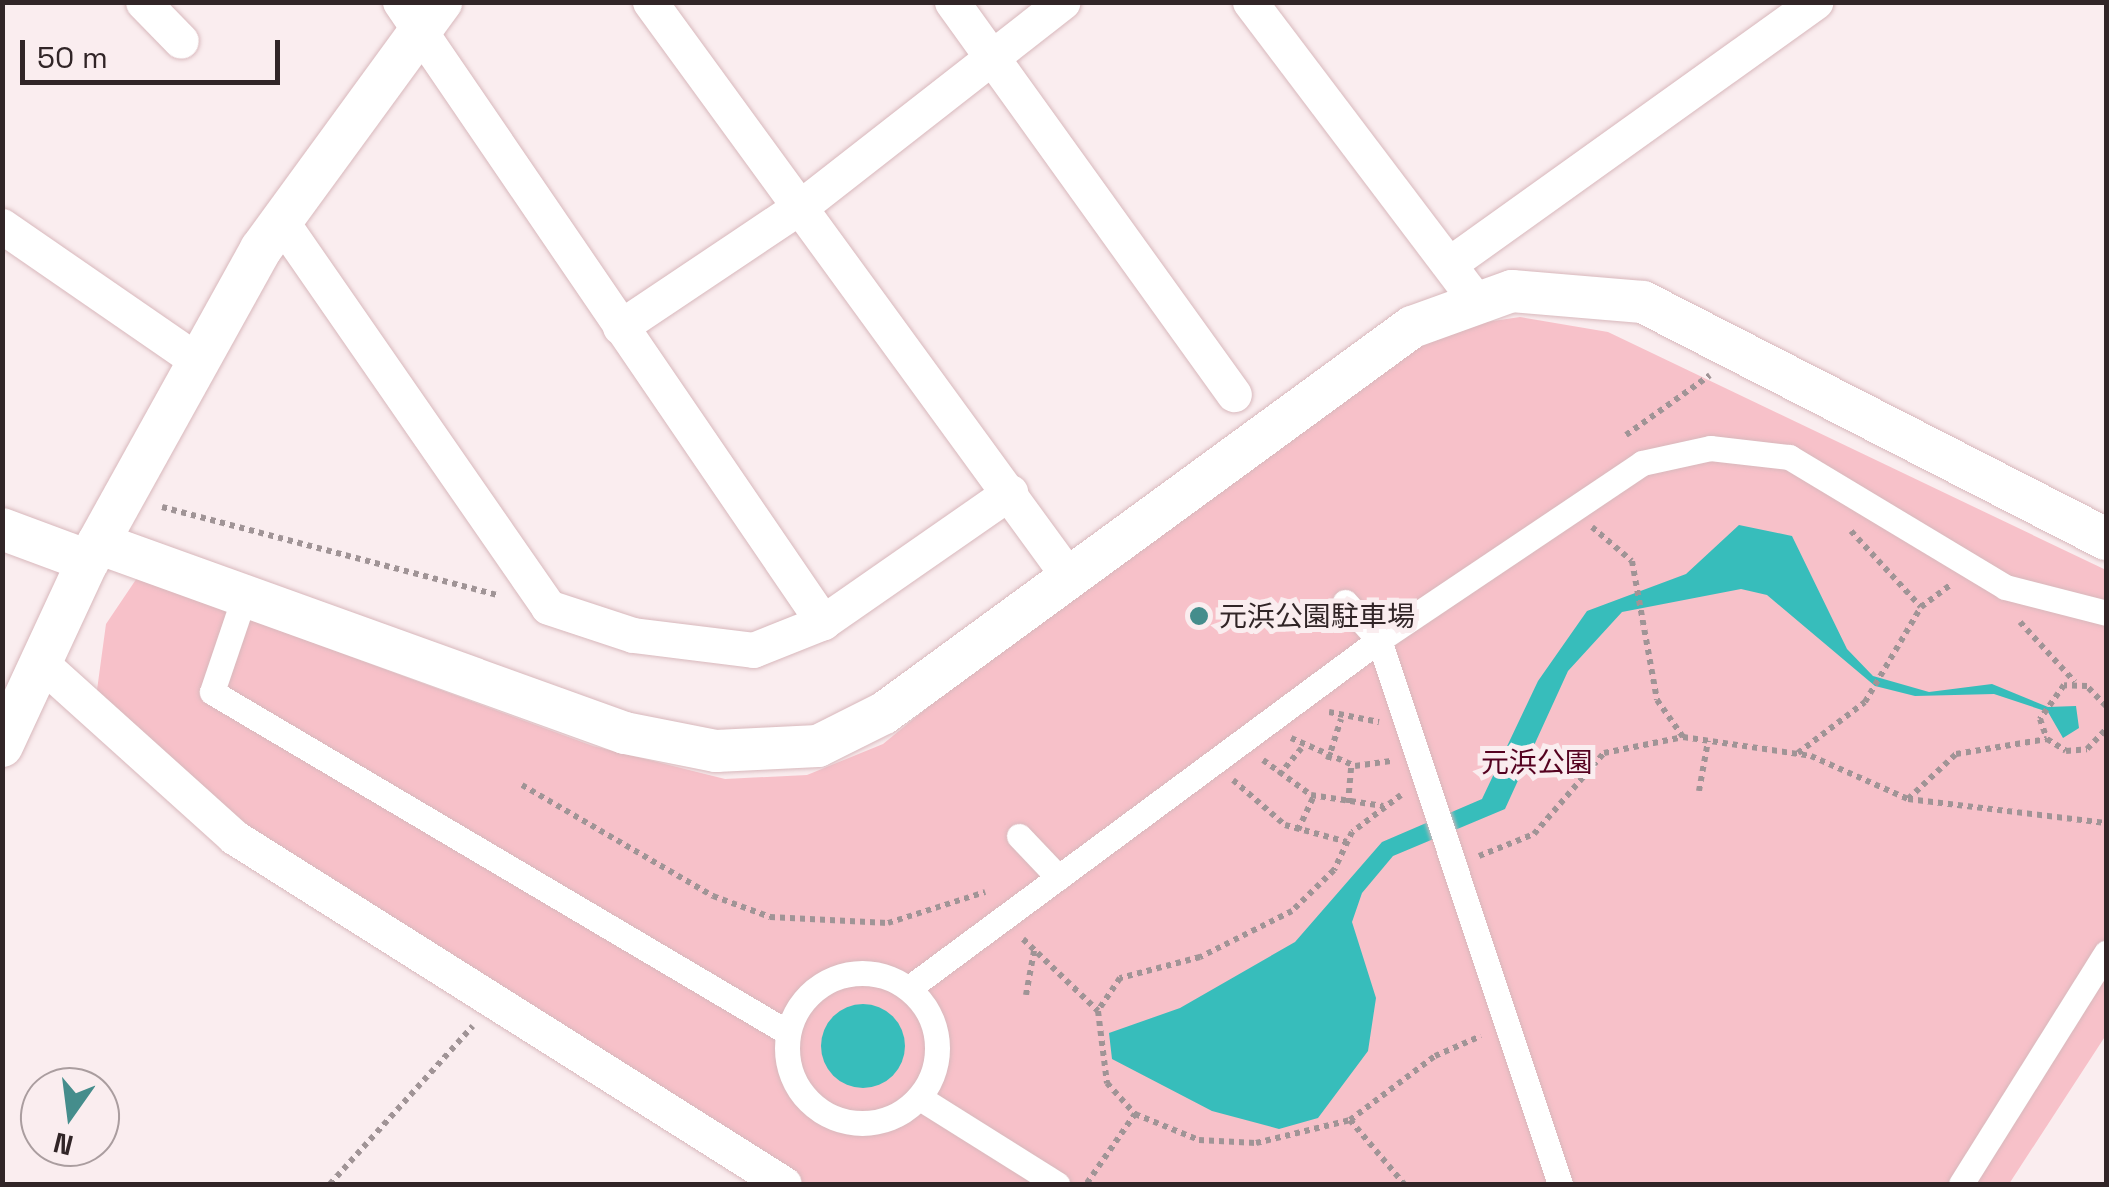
<!DOCTYPE html>
<meta charset="utf-8">
<style>
body{margin:0}
#map{position:relative;width:2109px;height:1187px;overflow:hidden;background:#faedef;font-family:"Space Grotesk","Noto Sans JP",sans-serif}
div>[style]{position:absolute}
[style*='--x']{left:calc(var(--x)*1px);top:calc(var(--y)*1px);width:calc(var(--w)*1px);rotate:calc(var(--a)*1deg)}
.green>*{inset:0;background:#f7c1c9}
.water>*{inset:0;background:#37bdbb}
.round{border-radius:50%}
.path>*{height:6px;margin-top:-3px;transform-origin:0;background:repeating-linear-gradient(90deg,#a09496 0 5px,transparent 0 10px)}
.roads{filter:drop-shadow(0 0 2px #d8b8bc) drop-shadow(0 0 2px #d8b8bc)}
.pedestrian>*{height:25px;margin:-12.5px;padding:0 12.5px;transform-origin:12.5px;border-radius:12.5px;background:#fff}
.pedestrian>.ring{margin:-12.5px;padding:0;box-sizing:content-box;background:none;border:25px solid #fff;border-radius:50%}
.minor>*{height:35px;margin:-17.5px;padding:0 17.5px;transform-origin:17.5px;border-radius:17.5px;background:#fff}
.tertiary>*{height:42px;margin:-21px;padding:0 21px;transform-origin:21px;border-radius:21px;background:#fff}
.dots>*{width:28px;height:28px;translate:-50% -50%;box-sizing:border-box;border:5px solid #faedef;border-radius:50%}
span{translate:-50% -50%;white-space:nowrap;text-align:center;line-height:1.15;-webkit-text-stroke:10px #faedef;paint-order:stroke}
.poi-label{font-size:28px;color:#312527}
.left{translate:0 -50%;text-align:left}
.park-label{font-size:28px;color:#550220}
.frame{position:absolute;inset:0;border:5px solid #312527;pointer-events:none}
.north{position:absolute;left:20px;top:1067px;width:100px;height:100px;box-sizing:border-box;background:#faedef;border:2px solid #aa9d9f;border-radius:50%;rotate:194deg;font-size:28px;font-weight:700;line-height:40px;text-align:center;color:#312527}
.north::after{content:'';display:block;margin:auto;width:35px;height:45px;background:#458d8c;clip-path:polygon(50% 0,100% 100%,50% 72%,0 100%)}
.scale{position:absolute;left:20px;top:40px;width:260px;height:45px;box-sizing:border-box;border:5px solid #312527;border-top:0;padding-left:12px;font-size:30px;line-height:35px;white-space:nowrap;color:#312527;-webkit-text-stroke:8px #faedef;paint-order:stroke}
</style>
<div id="map">
<div class="green">
<i style="clip-path:polygon(1520px 317px,1608px 332px,2106px 570px,2106px 1035px,2009px 1184px,799px 1184px,234px 837px,94px 712px,106px 624px,137px 578px,593px 746px,725px 779px,807px 775px,883px 744px,1240px 452px,1453px 327px)"></i>
</div>
<div class="water">
<i style="clip-path:polygon(1739px 525px,1792px 536px,1847px 649px,1873px 676px,1929px 692px,1992px 684px,2048px 707px,2076px 706px,2079px 728px,2063px 738px,2048px 712px,1994px 694px,1915px 696px,1875px 686px,1767px 595px,1741px 589px,1622px 612px,1568px 671px,1505px 809px,1393px 856px,1362px 893px,1352px 922px,1376px 998px,1368px 1051px,1318px 1118px,1279px 1129px,1212px 1111px,1112px 1059px,1109px 1033px,1180px 1008px,1295px 942px,1382px 842px,1482px 799px,1538px 681px,1587px 611px,1686px 574px)"></i>
<i class="round" style="left:821px;top:1004px;width:84px;height:84px"></i>
</div>
<div class="path">
<i style="--x:1626;--y:435;--w:103;--a:-35.5"></i>
<i style="--x:162;--y:507;--w:347;--a:14.7"></i>
<i style="--x:1592;--y:527;--w:52;--a:40.4"></i>
<i style="--x:1632;--y:561;--w:141;--a:79.8"></i>
<i style="--x:1657;--y:700;--w:45;--a:54.9"></i>
<i style="--x:1851;--y:531;--w:103;--a:47.4"></i>
<i style="--x:2020;--y:622;--w:81;--a:47.5"></i>
<i style="--x:2106;--y:706;--w:28;--a:-134"></i>
<i style="--x:2087;--y:686;--w:23;--a:-178"></i>
<i style="--x:2064;--y:685;--w:42;--a:125.2"></i>
<i style="--x:2040;--y:719;--w:21;--a:71"></i>
<i style="--x:2047;--y:739;--w:22;--a:32"></i>
<i style="--x:2066;--y:751;--w:21;--a:-5"></i>
<i style="--x:2087;--y:749;--w:28;--a:-46"></i>
<i style="--x:1329;--y:712;--w:51;--a:11.3"></i>
<i style="--x:1291;--y:738;--w:70;--a:23.6"></i>
<i style="--x:1355;--y:766;--w:36;--a:-8"></i>
<i style="--x:1798;--y:753;--w:84;--a:-37.3"></i>
<i style="--x:1865;--y:702;--w:110;--a:-59.5"></i>
<i style="--x:1921;--y:607;--w:38;--a:-37"></i>
<i style="--x:1263;--y:760;--w:59;--a:36.1"></i>
<i style="--x:1311;--y:795;--w:73;--a:8.7"></i>
<i style="--x:1328;--y:760;--w:43;--a:-72.4"></i>
<i style="--x:1279;--y:775;--w:35;--a:-50"></i>
<i style="--x:1233;--y:780;--w:69;--a:40.9"></i>
<i style="--x:1285;--y:825;--w:64;--a:15.3"></i>
<i style="--x:522;--y:785;--w:221;--a:30.2"></i>
<i style="--x:713;--y:896;--w:61;--a:20.2"></i>
<i style="--x:770;--y:917;--w:118;--a:2.9"></i>
<i style="--x:888;--y:923;--w:102;--a:-17.7"></i>
<i style="--x:1699;--y:791;--w:51;--a:-79.8"></i>
<i style="--x:1401;--y:795;--w:61;--a:142.9"></i>
<i style="--x:1352;--y:832;--w:42;--a:115.3"></i>
<i style="--x:1334;--y:870;--w:59;--a:135.7"></i>
<i style="--x:1292;--y:911;--w:103;--a:153.4"></i>
<i style="--x:1200;--y:957;--w:83;--a:165.3"></i>
<i style="--x:1120;--y:978;--w:40;--a:124"></i>
<i style="--x:1098;--y:1011;--w:73;--a:82.9"></i>
<i style="--x:1107;--y:1083;--w:42;--a:47.9"></i>
<i style="--x:1135;--y:1114;--w:69;--a:22.1"></i>
<i style="--x:1199;--y:1140;--w:57;--a:3"></i>
<i style="--x:1256;--y:1143;--w:97;--a:-13.7"></i>
<i style="--x:1350;--y:1120;--w:106;--a:-37"></i>
<i style="--x:1435;--y:1056;--w:50;--a:-23.5"></i>
<i style="--x:1908;--y:799;--w:66;--a:-43.2"></i>
<i style="--x:1956;--y:754;--w:92;--a:-9.4"></i>
<i style="--x:1348;--y:803;--w:38;--a:-85"></i>
<i style="--x:1298;--y:830;--w:38;--a:-65"></i>
<i style="--x:1479;--y:856;--w:59;--a:-21.8"></i>
<i style="--x:1534;--y:834;--w:107;--a:-49.2"></i>
<i style="--x:1604;--y:753;--w:81;--a:-11.4"></i>
<i style="--x:1683;--y:737;--w:129;--a:8.4"></i>
<i style="--x:1811;--y:756;--w:106;--a:23.9"></i>
<i style="--x:1908;--y:799;--w:199;--a:6.9"></i>
<i style="--x:1023;--y:939;--w:104;--a:43.8"></i>
<i style="--x:1026;--y:995;--w:45;--a:-79.7"></i>
<i style="--x:1350;--y:1120;--w:84;--a:49.8"></i>
<i style="--x:1087;--y:1183;--w:84;--a:-55.2"></i>
<i style="--x:330;--y:1184;--w:213;--a:-47.9"></i>
</div>
<div class="roads">
<div class="pedestrian">
<i style="--x:1345;--y:602;--w:51;--a:48.2"></i>
<i style="--x:1379;--y:640;--w:573;--a:71.6"></i>
<i style="--x:238;--y:615;--w:81;--a:108.7"></i>
<i style="--x:212;--y:692;--w:668;--a:30.6"></i>
<i style="--x:1019;--y:836;--w:57;--a:46.4"></i>
<i class="ring" style="left:787px;top:973px;width:125px;height:125px"></i>
<i style="--x:909;--y:988;--w:585;--a:-36.52"></i>
<i style="--x:1379;--y:640;--w:317;--a:-33.9"></i>
<i style="--x:1642;--y:463;--w:70;--a:-12.4"></i>
<i style="--x:1710;--y:448;--w:80;--a:6.5"></i>
<i style="--x:1789;--y:457;--w:252;--a:31"></i>
<i style="--x:2005;--y:587;--w:104;--a:14.4"></i>
<i style="--x:920;--y:1098;--w:162;--a:32.1"></i>
<i style="--x:1961;--y:1184;--w:273;--a:-57.9"></i>
</div>
<div class="minor">
<i style="--x:143;--y:2;--w:54;--a:45.7"></i>
<i style="--x:400;--y:2;--w:751;--a:55.7"></i>
<i style="--x:650;--y:2;--w:711;--a:53.92"></i>
<i style="--x:952;--y:2;--w:483;--a:54.3"></i>
<i style="--x:1250;--y:2;--w:378;--a:52.9"></i>
<i style="--x:281;--y:221;--w:469;--a:55.3"></i>
<i style="--x:548;--y:607;--w:89;--a:18.2"></i>
<i style="--x:633;--y:635;--w:121;--a:7.1"></i>
<i style="--x:753;--y:650;--w:75;--a:-21.8"></i>
<i style="--x:823;--y:622;--w:228;--a:-34.8"></i>
<i style="--x:2;--y:226;--w:238;--a:34.6"></i>
<i style="--x:1452;--y:262;--w:447;--a:-35.6"></i>
<i style="--x:620;--y:327;--w:221;--a:-33.8"></i>
<i style="--x:804;--y:204;--w:328;--a:-38"></i>
<i style="--x:41;--y:663;--w:260;--a:42"></i>
<i style="--x:234;--y:837;--w:650;--a:32.25"></i>
</div>
<div class="tertiary">
<i style="--x:2;--y:529;--w:92;--a:20.4"></i>
<i style="--x:98;--y:543;--w:560;--a:19.83"></i>
<i style="--x:625;--y:733;--w:93;--a:11.2"></i>
<i style="--x:716;--y:751;--w:102;--a:-2.8"></i>
<i style="--x:818;--y:746;--w:74;--a:-26.6"></i>
<i style="--x:884;--y:713;--w:654;--a:-36.17"></i>
<i style="--x:1412;--y:327;--w:106;--a:-19.8"></i>
<i style="--x:1512;--y:291;--w:131;--a:4.8"></i>
<i style="--x:1643;--y:302;--w:520;--a:27.11"></i>
<i style="--x:2;--y:746;--w:204;--a:-65.1"></i>
<i style="--x:88;--y:561;--w:357;--a:-61"></i>
<i style="--x:261;--y:249;--w:306;--a:-53.9"></i>
</div>
</div>
<div class="dots">
<i style="left:1199px;top:616px;background:#458d8c"></i>
</div>
<div class="poi-label">
<span class="left" style="left:1219px;top:616px">元浜公園駐車場</span>
</div>
<div class="park-label">
<span style="left:1537px;top:762px">元浜公園</span>
</div>
<div class="frame"></div>
<div class="north">N</div>
<div class="scale">50 m</div>
</div>
